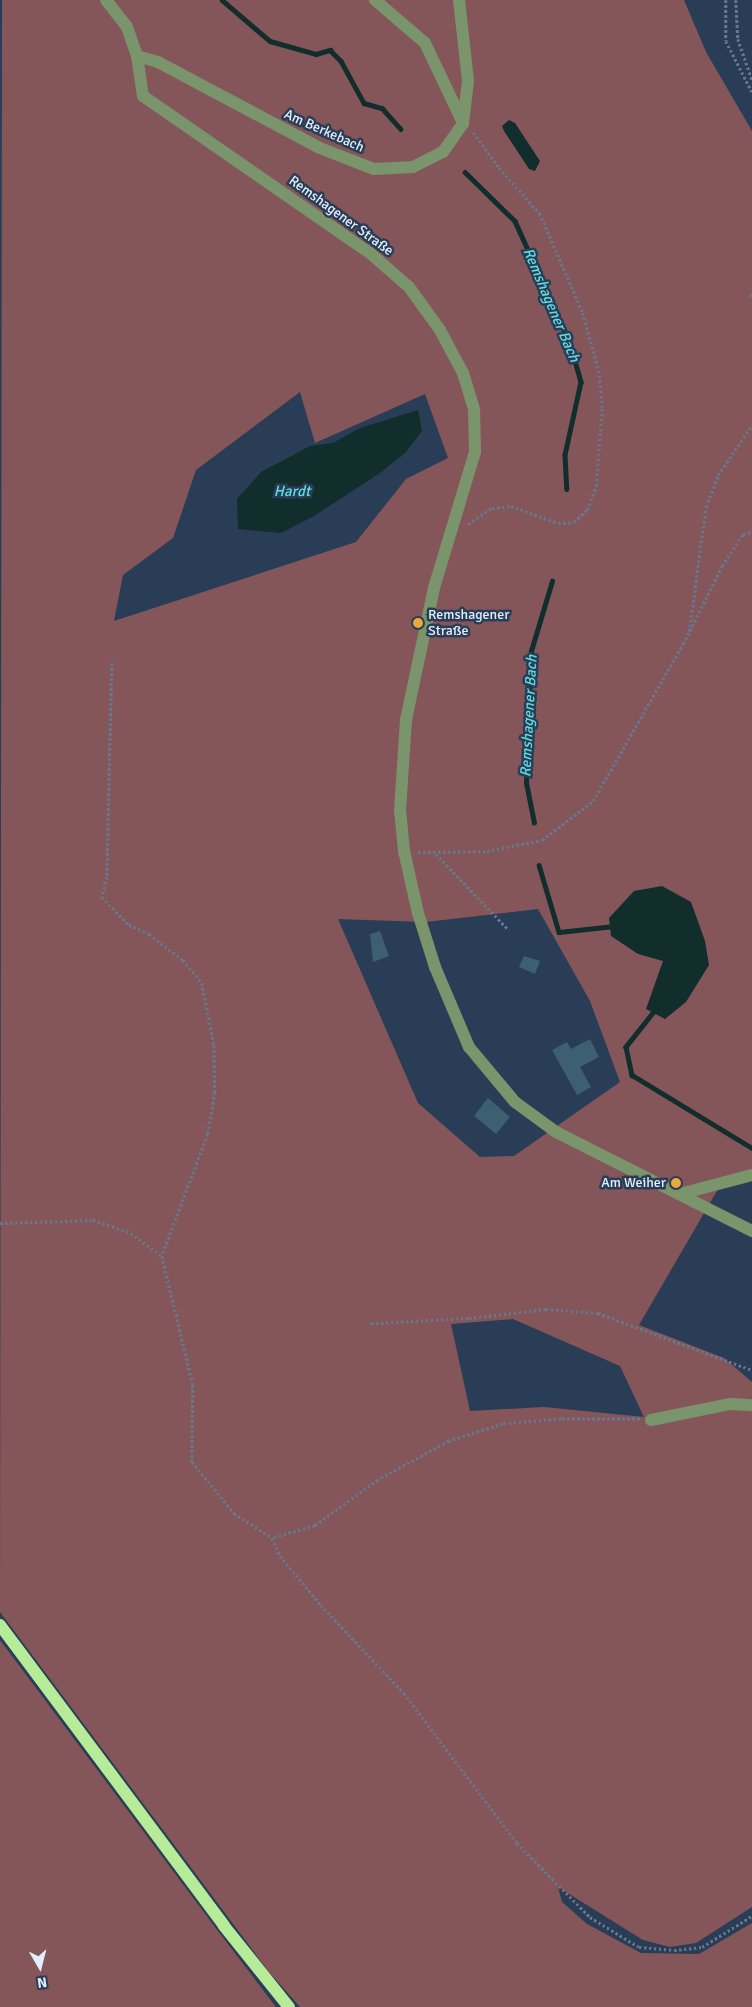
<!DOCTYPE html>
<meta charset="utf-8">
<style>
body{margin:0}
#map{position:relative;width:752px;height:2007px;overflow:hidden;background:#2a3d56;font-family:Signika,sans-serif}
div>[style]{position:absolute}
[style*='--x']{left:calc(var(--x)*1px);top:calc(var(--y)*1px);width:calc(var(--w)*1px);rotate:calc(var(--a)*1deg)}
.green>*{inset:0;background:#855659}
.water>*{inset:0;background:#112d2c}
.stream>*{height:4.5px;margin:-2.25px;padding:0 2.25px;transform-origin:2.25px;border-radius:2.25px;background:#112d2c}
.building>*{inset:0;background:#3d5f72}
.path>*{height:2.5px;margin-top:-1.25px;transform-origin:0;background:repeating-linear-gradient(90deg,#67788e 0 2.5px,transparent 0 5px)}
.minor>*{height:12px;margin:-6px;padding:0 6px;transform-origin:6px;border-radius:6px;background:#7a946c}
.major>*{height:12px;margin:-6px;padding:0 6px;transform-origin:6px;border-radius:6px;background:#b6eb98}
.dots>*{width:14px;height:14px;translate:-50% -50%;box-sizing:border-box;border:2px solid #2a3d56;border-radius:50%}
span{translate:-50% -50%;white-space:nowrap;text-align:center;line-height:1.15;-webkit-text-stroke:5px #2a3d56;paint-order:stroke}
.street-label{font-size:14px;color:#e1eefd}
.poi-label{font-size:14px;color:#e1eefd}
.left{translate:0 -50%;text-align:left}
.right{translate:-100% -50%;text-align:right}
.water-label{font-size:15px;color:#5ddfdf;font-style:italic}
.north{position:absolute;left:15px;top:1942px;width:50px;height:50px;-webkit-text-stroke:4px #2a3d56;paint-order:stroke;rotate:172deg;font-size:14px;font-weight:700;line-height:20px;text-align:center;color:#e1eefd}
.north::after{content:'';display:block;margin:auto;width:18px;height:22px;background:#e1eefd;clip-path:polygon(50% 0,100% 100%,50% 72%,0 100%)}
</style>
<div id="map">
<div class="green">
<i style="clip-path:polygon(evenodd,2px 0,684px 0,706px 52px,752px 131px,752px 1172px,725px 1177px,639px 1325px,724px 1358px,752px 1382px,752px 1907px,696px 1943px,670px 1947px,643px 1940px,558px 1887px,562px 1902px,587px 1924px,641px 1953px,699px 1954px,752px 1923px,752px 2007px,300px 2007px,269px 1972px,0 1612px,2px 0,300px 392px,315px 443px,425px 394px,448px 458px,406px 479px,356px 542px,114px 621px,123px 575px,173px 538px,196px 470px,300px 392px,2px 0,538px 909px,590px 1001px,620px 1082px,514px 1156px,480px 1157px,418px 1103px,338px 919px,426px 922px,538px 909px,2px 0,513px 1319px,620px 1366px,644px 1417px,544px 1407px,470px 1411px,451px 1324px,513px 1319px)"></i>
<i style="clip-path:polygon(0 1640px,218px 1931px,276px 2007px,0 2007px)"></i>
</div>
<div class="water">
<i style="clip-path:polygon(509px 120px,515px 123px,540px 161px,535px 171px,529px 169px,504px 131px,502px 126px)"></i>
<i style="clip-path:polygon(418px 410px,422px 431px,405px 453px,380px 473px,314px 516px,281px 533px,238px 529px,237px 499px,261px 472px,310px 446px,333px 443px,360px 428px)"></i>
<i style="clip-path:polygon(662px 886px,691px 902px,705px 941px,709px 965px,686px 1002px,665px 1019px,646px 1009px,663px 961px,638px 954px,611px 936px,609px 918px,634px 891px)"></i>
</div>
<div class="stream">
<i style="--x:222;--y:0;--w:63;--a:40.5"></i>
<i style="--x:270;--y:41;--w:48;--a:15.8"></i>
<i style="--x:316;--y:54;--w:15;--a:-16"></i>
<i style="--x:330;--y:50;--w:16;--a:45"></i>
<i style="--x:341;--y:61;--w:48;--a:61.3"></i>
<i style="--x:364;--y:103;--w:19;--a:16"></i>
<i style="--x:382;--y:108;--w:28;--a:48"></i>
<i style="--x:465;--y:172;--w:70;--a:44.4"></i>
<i style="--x:515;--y:221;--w:134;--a:65.7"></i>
<i style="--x:570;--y:343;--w:41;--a:74.2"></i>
<i style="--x:581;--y:382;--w:75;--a:102.4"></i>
<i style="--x:565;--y:455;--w:34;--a:87"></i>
<i style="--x:534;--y:823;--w:41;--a:-101.3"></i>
<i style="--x:526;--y:783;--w:132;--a:-87.8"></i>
<i style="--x:531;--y:651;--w:73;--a:-73.3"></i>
<i style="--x:539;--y:865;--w:70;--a:73.4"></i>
<i style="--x:559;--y:932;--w:55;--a:-6.2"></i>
<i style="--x:657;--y:1008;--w:50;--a:128.5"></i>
<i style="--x:626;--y:1047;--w:29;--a:78"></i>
<i style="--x:632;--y:1075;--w:140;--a:31.3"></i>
</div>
<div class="building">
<i style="clip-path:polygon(380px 931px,389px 956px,373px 962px,370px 934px)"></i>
<i style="clip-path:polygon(524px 956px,540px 961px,535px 974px,519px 967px)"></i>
<i style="clip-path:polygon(590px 1039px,599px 1057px,580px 1067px,591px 1087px,577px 1095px,552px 1050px,567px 1042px,571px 1049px)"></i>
<i style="clip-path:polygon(488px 1098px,510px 1117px,496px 1134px,474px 1116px)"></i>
</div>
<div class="path">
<i style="--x:726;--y:0;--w:41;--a:90"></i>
<i style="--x:726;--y:41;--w:57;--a:63"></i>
<i style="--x:736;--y:0;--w:39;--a:87"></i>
<i style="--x:738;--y:39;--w:43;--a:71.1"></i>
<i style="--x:751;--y:294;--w:3;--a:72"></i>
<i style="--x:468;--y:524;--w:29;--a:-34"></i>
<i style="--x:492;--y:508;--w:19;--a:-6"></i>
<i style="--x:511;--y:506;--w:50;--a:19.9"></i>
<i style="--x:558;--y:523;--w:16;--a:-4"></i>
<i style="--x:574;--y:522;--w:18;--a:-43"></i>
<i style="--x:587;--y:510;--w:26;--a:-69"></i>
<i style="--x:596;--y:486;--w:78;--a:-85.6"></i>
<i style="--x:602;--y:408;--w:35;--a:-95"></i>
<i style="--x:599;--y:373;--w:63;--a:-105.6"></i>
<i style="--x:582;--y:312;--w:106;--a:-113.4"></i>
<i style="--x:540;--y:215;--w:64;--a:-131.2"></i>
<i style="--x:498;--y:167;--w:43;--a:-125.5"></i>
<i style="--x:689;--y:632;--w:126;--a:-82.3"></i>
<i style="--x:706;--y:507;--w:34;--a:-69"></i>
<i style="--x:718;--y:475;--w:60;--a:-55.8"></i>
<i style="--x:112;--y:663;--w:214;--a:91.3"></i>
<i style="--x:107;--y:877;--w:21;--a:104"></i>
<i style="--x:102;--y:897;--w:39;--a:46"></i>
<i style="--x:129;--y:925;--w:22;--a:24"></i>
<i style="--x:149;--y:934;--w:43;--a:37.4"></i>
<i style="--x:183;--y:960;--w:30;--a:50"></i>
<i style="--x:202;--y:983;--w:63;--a:79"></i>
<i style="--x:214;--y:1045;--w:47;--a:88.8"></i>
<i style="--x:215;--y:1092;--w:43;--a:99.5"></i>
<i style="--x:208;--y:1134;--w:130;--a:110.7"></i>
<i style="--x:418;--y:852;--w:69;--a:-0.8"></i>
<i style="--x:487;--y:851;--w:56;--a:-11.3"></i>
<i style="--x:542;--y:840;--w:64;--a:-37.4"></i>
<i style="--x:593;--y:801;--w:181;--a:-60.2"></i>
<i style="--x:683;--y:644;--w:87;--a:-63.4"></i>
<i style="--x:722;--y:566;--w:38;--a:-57"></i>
<i style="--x:743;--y:534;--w:9;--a:-13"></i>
<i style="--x:436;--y:854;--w:105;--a:46.2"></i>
<i style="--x:0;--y:1223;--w:93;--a:-1.8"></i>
<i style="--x:93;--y:1220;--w:40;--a:18.9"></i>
<i style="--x:131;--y:1233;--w:39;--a:37"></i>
<i style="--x:162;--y:1256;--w:133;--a:76.5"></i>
<i style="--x:193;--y:1385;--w:77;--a:90.7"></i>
<i style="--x:192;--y:1462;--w:66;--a:50.5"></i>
<i style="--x:234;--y:1513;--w:45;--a:33.3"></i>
<i style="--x:371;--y:1323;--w:98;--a:-2.9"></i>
<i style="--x:469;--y:1318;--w:78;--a:-6.7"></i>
<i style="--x:546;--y:1309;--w:52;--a:4.4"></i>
<i style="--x:598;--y:1313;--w:164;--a:20.3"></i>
<i style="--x:640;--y:1419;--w:79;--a:180"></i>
<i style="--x:561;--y:1419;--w:58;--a:175.1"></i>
<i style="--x:503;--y:1424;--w:57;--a:162.5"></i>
<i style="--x:449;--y:1441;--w:81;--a:151.2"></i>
<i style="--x:378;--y:1480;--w:78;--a:143.9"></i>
<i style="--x:315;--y:1526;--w:45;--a:164.4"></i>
<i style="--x:272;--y:1538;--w:20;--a:66"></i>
<i style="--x:280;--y:1556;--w:64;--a:50.1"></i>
<i style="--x:321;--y:1605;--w:121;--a:46.7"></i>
<i style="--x:404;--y:1693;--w:188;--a:53"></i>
<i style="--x:517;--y:1843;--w:104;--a:45.4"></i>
<i style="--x:590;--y:1917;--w:57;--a:31.5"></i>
<i style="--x:639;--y:1947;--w:35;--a:5"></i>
<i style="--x:674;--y:1950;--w:28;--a:-6"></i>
<i style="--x:702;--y:1947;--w:59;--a:-31.8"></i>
</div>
<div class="minor">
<i style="--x:106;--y:0;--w:34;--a:52"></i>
<i style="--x:127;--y:27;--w:31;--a:71"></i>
<i style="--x:137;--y:56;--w:40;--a:81.5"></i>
<i style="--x:143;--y:96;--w:276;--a:34.7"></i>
<i style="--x:370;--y:253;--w:52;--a:41.1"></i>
<i style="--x:409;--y:287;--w:53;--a:54.2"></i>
<i style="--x:440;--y:330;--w:49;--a:61.9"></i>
<i style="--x:463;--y:373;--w:39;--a:73"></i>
<i style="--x:474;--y:410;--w:42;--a:88.6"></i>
<i style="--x:475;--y:452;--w:142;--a:106.8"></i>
<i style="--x:434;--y:588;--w:135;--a:102"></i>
<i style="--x:406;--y:720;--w:90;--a:93.8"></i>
<i style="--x:400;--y:810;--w:41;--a:84.4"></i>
<i style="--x:404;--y:851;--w:64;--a:77.3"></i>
<i style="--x:418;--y:913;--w:57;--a:72.5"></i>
<i style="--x:435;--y:967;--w:87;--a:67"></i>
<i style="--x:469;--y:1047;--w:72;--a:50.1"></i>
<i style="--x:515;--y:1102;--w:51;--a:36.2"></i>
<i style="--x:556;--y:1132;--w:220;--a:26.8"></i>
<i style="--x:375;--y:0;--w:66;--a:40.7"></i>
<i style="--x:425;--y:43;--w:89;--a:64.6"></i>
<i style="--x:137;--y:56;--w:22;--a:16"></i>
<i style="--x:158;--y:62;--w:183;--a:28"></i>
<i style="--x:320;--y:148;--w:58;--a:21.3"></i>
<i style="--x:374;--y:169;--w:39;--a:-3"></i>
<i style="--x:413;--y:167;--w:34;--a:-27"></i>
<i style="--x:443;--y:152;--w:35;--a:-55"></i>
<i style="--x:463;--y:123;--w:42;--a:-83.2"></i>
<i style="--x:468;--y:81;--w:81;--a:-96.3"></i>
<i style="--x:680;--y:1194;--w:74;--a:-14.8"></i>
<i style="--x:651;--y:1420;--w:81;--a:-11.4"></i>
<i style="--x:730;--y:1404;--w:22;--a:3"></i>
</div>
<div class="major">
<i style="--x:0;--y:1625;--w:375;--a:53.3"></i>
<i style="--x:224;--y:1926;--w:104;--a:51.3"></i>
</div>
<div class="dots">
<i style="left:418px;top:623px;background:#eda83b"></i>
<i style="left:676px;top:1183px;background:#eda83b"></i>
</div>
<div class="street-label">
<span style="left:324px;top:131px;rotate:24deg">Am Berkebach</span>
<span style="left:341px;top:216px;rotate:36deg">Remshagener Straße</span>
</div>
<div class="poi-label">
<span class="left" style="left:428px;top:623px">Remshagener<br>Straße</span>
<span class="right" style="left:666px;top:1183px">Am Weiher</span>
</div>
<div class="water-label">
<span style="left:551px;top:305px;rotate:67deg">Remshagener Bach</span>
<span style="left:292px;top:492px">Hardt</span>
<span style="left:529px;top:716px;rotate:-87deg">Remshagener Bach</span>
</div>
<div class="north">N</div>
</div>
